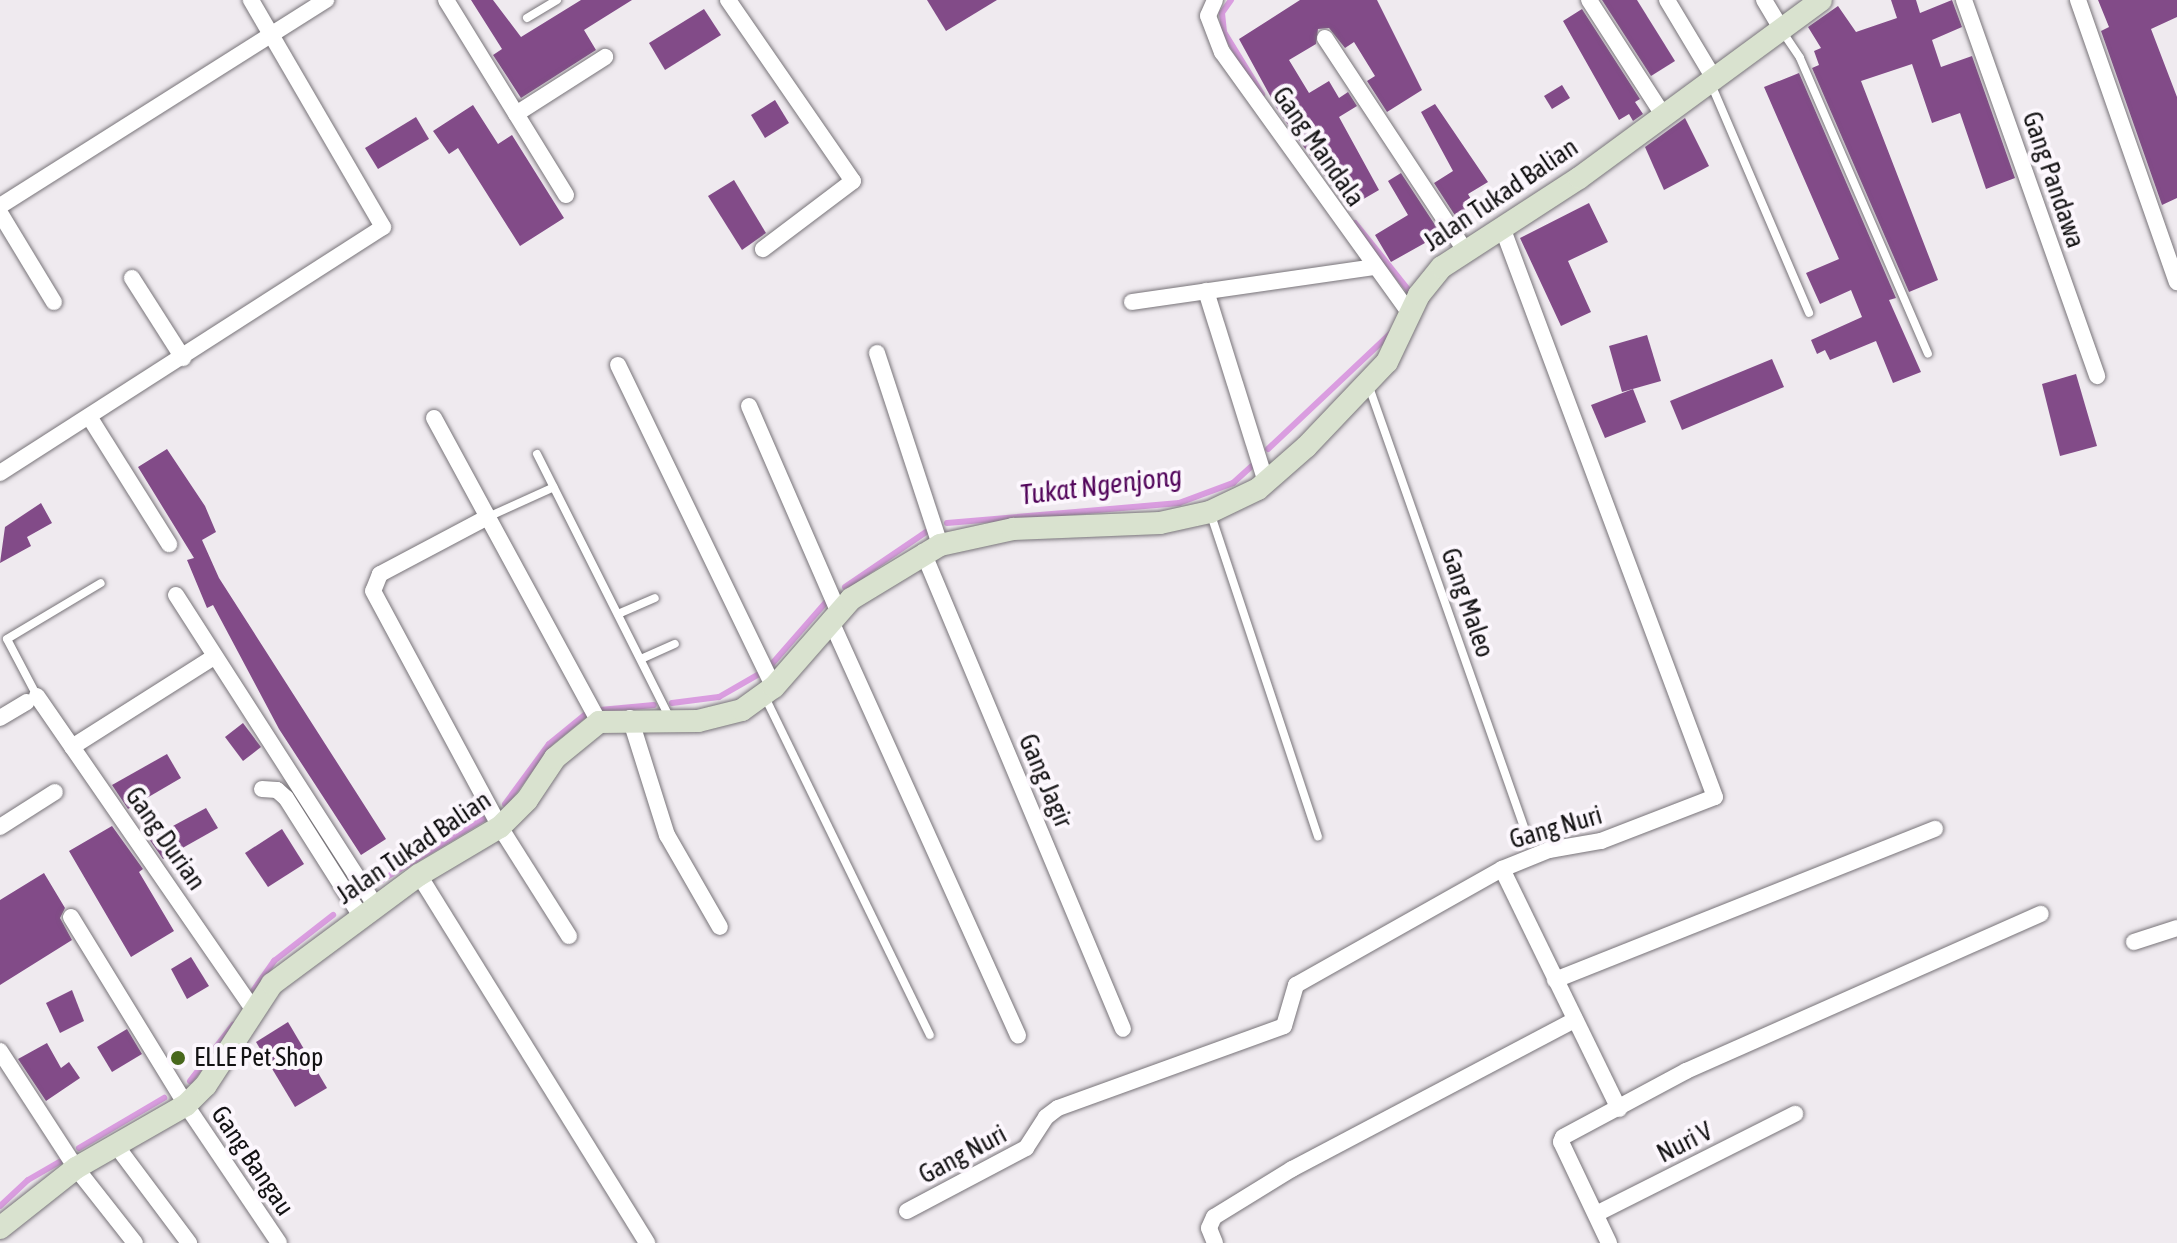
<!DOCTYPE html>
<style>
body{margin:0}
#map{position:relative;width:2177px;height:1243px;overflow:hidden;background:#efeaef;font-family:"Asap Condensed",sans-serif}
div>[style]{position:absolute}
[style*='--x']{left:calc(var(--x)*1px);top:calc(var(--y)*1px);width:calc(var(--w)*1px);rotate:calc(var(--a)*1deg)}
.stream>*{height:6px;margin:-3px;padding:0 3px;transform-origin:3px;border-radius:3px;background:#da9de0}
.building>*{inset:0;background:#824b88}
.roads{filter:drop-shadow(0 0 2px #787479) drop-shadow(0 0 2px #787479)}
.lane>*{height:8px;margin:-4px;padding:0 4px;transform-origin:4px;border-radius:4px;background:#fff}
.street>*{height:16px;margin:-8px;padding:0 8px;transform-origin:8px;border-radius:8px;background:#fff}
.secondary>*{height:22px;margin:-11px;padding:0 11px;transform-origin:11px;border-radius:11px;background:#d9e2cf}
.dots>*{width:22px;height:22px;translate:-50% -50%;box-sizing:border-box;border:4px solid #fcf7fd;border-radius:50%}
span{translate:-50% -50%;white-space:nowrap;text-align:center;line-height:1.15;-webkit-text-stroke:8px #fcf7fd;paint-order:stroke}
.street-label{font-size:26px;color:#131213}
.poi-label{font-size:26px;color:#131213}
.left{translate:0 -50%;text-align:left}
.water-label{font-size:28px;color:#52055b;font-style:italic}
</style>
<div id="map">
<div class="stream">
<i style="--x:1231;--y:0;--w:16;--a:125"></i>
<i style="--x:1222;--y:13;--w:19;--a:84"></i>
<i style="--x:1224;--y:32;--w:73;--a:58.5"></i>
<i style="--x:1355;--y:223;--w:88;--a:51.4"></i>
<i style="--x:1410;--y:292;--w:4;--a:104"></i>
<i style="--x:1268;--y:449;--w:172;--a:-43.3"></i>
<i style="--x:947;--y:523;--w:233;--a:-4.9"></i>
<i style="--x:1179;--y:503;--w:58;--a:-20.3"></i>
<i style="--x:1233;--y:483;--w:25;--a:-42"></i>
<i style="--x:845;--y:587;--w:98;--a:-34.2"></i>
<i style="--x:771;--y:665;--w:85;--a:-48.8"></i>
<i style="--x:672;--y:703;--w:47;--a:-7.3"></i>
<i style="--x:719;--y:697;--w:46;--a:-29.9"></i>
<i style="--x:600;--y:710;--w:54;--a:-5.3"></i>
<i style="--x:505;--y:804;--w:74;--a:-53.7"></i>
<i style="--x:549;--y:744;--w:49;--a:-39.2"></i>
<i style="--x:377;--y:883;--w:124;--a:-31.1"></i>
<i style="--x:253;--y:991;--w:37;--a:-55"></i>
<i style="--x:274;--y:961;--w:75;--a:-37.9"></i>
<i style="--x:190;--y:1081;--w:71;--a:-52.5"></i>
<i style="--x:79;--y:1148;--w:99;--a:-30.5"></i>
<i style="--x:0;--y:1206;--w:38;--a:-43"></i>
<i style="--x:28;--y:1180;--w:36;--a:-30"></i>
</div>
<div class="building">
<i style="clip-path:polygon(471px 0,493px 0,521px 37px,581px 0,632px 0,584px 30px,596px 50px,521px 98px,493px 55px,502px 49px)"></i>
<i style="clip-path:polygon(927px 0,997px 0,946px 31px)"></i>
<i style="clip-path:polygon(1300px 0,1377px 0,1422px 90px,1387px 112px,1367px 81px,1375px 76px,1354px 42px,1345px 48px,1329px 28px,1318px 29px,1316px 44px,1289px 60px,1309px 93px,1329px 81px,1339px 98px,1348px 92px,1357px 106px,1339px 117px,1379px 190px,1348px 208px,1280px 114px,1239px 39px)"></i>
<i style="clip-path:polygon(1602px 0,1637px 0,1675px 61px,1651px 76px)"></i>
<i style="clip-path:polygon(1891px 0,1916px 0,1920px 13px,1952px 0,1962px 27px,1932px 40px,1941px 67px,1972px 56px,2015px 178px,1986px 189px,1960px 113px,1932px 123px,1912px 64px,1861px 81px,1938px 280px,1909px 292px,1812px 68px,1819px 65px,1814px 51px,1821px 48px,1808px 27px,1838px 6px,1856px 32px,1897px 18px)"></i>
<i style="clip-path:polygon(2098px 0,2177px 0,2177px 17px,2151px 29px,2177px 97px,2177px 198px,2162px 205px,2101px 31px,2109px 27px)"></i>
<i style="clip-path:polygon(704px 9px,721px 35px,665px 70px,649px 43px)"></i>
<i style="clip-path:polygon(1582px 9px,1640px 99px,1635px 102px,1643px 114px,1633px 121px,1629px 114px,1619px 120px,1563px 21px)"></i>
<i style="clip-path:polygon(1799px 73px,1896px 298px,1889px 300px,1921px 372px,1893px 383px,1876px 341px,1830px 360px,1825px 350px,1817px 354px,1811px 340px,1862px 317px,1851px 290px,1820px 304px,1806px 273px,1839px 259px,1764px 87px)"></i>
<i style="clip-path:polygon(1562px 85px,1570px 98px,1552px 109px,1544px 96px)"></i>
<i style="clip-path:polygon(775px 100px,789px 123px,765px 138px,751px 115px)"></i>
<i style="clip-path:polygon(1435px 104px,1488px 182px,1468px 194px,1475px 206px,1456px 217px,1434px 183px,1453px 171px,1421px 112px)"></i>
<i style="clip-path:polygon(473px 105px,498px 144px,512px 135px,564px 218px,520px 246px,458px 148px,449px 154px,433px 131px)"></i>
<i style="clip-path:polygon(416px 117px,429px 139px,378px 169px,365px 148px)"></i>
<i style="clip-path:polygon(1685px 118px,1709px 166px,1664px 190px,1645px 147px)"></i>
<i style="clip-path:polygon(1401px 173px,1441px 234px,1391px 262px,1375px 235px,1408px 215px,1388px 181px)"></i>
<i style="clip-path:polygon(734px 180px,766px 233px,742px 250px,708px 196px)"></i>
<i style="clip-path:polygon(1589px 203px,1608px 242px,1568px 261px,1591px 312px,1561px 326px,1520px 238px)"></i>
<i style="clip-path:polygon(1647px 335px,1661px 381px,1622px 392px,1609px 346px)"></i>
<i style="clip-path:polygon(1772px 359px,1784px 387px,1682px 430px,1670px 401px)"></i>
<i style="clip-path:polygon(2076px 374px,2097px 446px,2060px 456px,2042px 384px)"></i>
<i style="clip-path:polygon(1633px 389px,1646px 422px,1605px 438px,1591px 405px)"></i>
<i style="clip-path:polygon(167px 449px,205px 506px,216px 532px,202px 540px,219px 578px,386px 839px,361px 855px,279px 729px,213px 605px,207px 608px,187px 560px,194px 558px,138px 467px)"></i>
<i style="clip-path:polygon(41px 503px,52px 523px,27px 537px,31px 546px,0 563px,5px 527px)"></i>
<i style="clip-path:polygon(243px 723px,261px 747px,243px 761px,225px 737px)"></i>
<i style="clip-path:polygon(167px 754px,181px 778px,128px 809px,112px 785px)"></i>
<i style="clip-path:polygon(206px 808px,218px 828px,163px 859px,149px 839px)"></i>
<i style="clip-path:polygon(112px 826px,143px 869px,139px 872px,174px 931px,131px 957px,69px 851px)"></i>
<i style="clip-path:polygon(282px 829px,304px 864px,268px 887px,245px 853px)"></i>
<i style="clip-path:polygon(44px 873px,65px 908px,60px 918px,72px 940px,0 985px,0 900px)"></i>
<i style="clip-path:polygon(191px 957px,209px 986px,187px 999px,171px 969px)"></i>
<i style="clip-path:polygon(72px 990px,84px 1021px,60px 1033px,46px 1003px)"></i>
<i style="clip-path:polygon(288px 1022px,327px 1088px,295px 1107px,256px 1042px)"></i>
<i style="clip-path:polygon(127px 1029px,142px 1054px,112px 1072px,97px 1047px)"></i>
<i style="clip-path:polygon(47px 1043px,61px 1068px,69px 1062px,80px 1078px,46px 1101px,18px 1059px)"></i>
</div>
<div class="roads">
<div class="lane">
<i style="--x:527;--y:18;--w:35;--a:-31"></i>
<i style="--x:1782;--y:31;--w:32;--a:56"></i>
<i style="--x:1800;--y:58;--w:322;--a:66.6"></i>
<i style="--x:1711;--y:84;--w:249;--a:66.8"></i>
<i style="--x:1368;--y:384;--w:479;--a:70.6"></i>
<i style="--x:537;--y:454;--w:297;--a:63.3"></i>
<i style="--x:1210;--y:512;--w:342;--a:71.6"></i>
<i style="--x:488;--y:517;--w:72;--a:-24.4"></i>
<i style="--x:618;--y:614;--w:40;--a:-23.4"></i>
<i style="--x:641;--y:659;--w:37;--a:-24"></i>
<i style="--x:37;--y:696;--w:64;--a:-117.8"></i>
<i style="--x:7;--y:639;--w:109;--a:-30.8"></i>
<i style="--x:765;--y:697;--w:376;--a:64"></i>
</div>
<div class="street">
<i style="--x:446;--y:0;--w:229;--a:58.4"></i>
<i style="--x:728;--y:0;--w:220;--a:55.4"></i>
<i style="--x:853;--y:181;--w:113;--a:142.9"></i>
<i style="--x:1215;--y:0;--w:17;--a:114"></i>
<i style="--x:1208;--y:16;--w:39;--a:69"></i>
<i style="--x:1222;--y:52;--w:324;--a:54.3"></i>
<i style="--x:1589;--y:0;--w:137;--a:57.2"></i>
<i style="--x:1667;--y:0;--w:90;--a:59.1"></i>
<i style="--x:1764;--y:0;--w:31;--a:59"></i>
<i style="--x:1964;--y:0;--w:399;--a:70.5"></i>
<i style="--x:2078;--y:0;--w:299;--a:70.7"></i>
<i style="--x:1325;--y:38;--w:254;--a:56.6"></i>
<i style="--x:516;--y:114;--w:106;--a:-32.6"></i>
<i style="--x:0;--y:206;--w:386;--a:-32.3"></i>
<i style="--x:0;--y:213;--w:104;--a:58.8"></i>
<i style="--x:132;--y:278;--w:95;--a:57.5"></i>
<i style="--x:1206;--y:291;--w:200;--a:72.6"></i>
<i style="--x:1132;--y:302;--w:245;--a:-8.2"></i>
<i style="--x:877;--y:353;--w:202;--a:71.8"></i>
<i style="--x:618;--y:365;--w:358;--a:64.2"></i>
<i style="--x:749;--y:406;--w:223;--a:66.5"></i>
<i style="--x:90;--y:418;--w:149;--a:57.9"></i>
<i style="--x:434;--y:418;--w:346;--a:61.5"></i>
<i style="--x:0;--y:473;--w:455;--a:-32.7"></i>
<i style="--x:383;--y:227;--w:263;--a:-120.2"></i>
<i style="--x:484;--y:519;--w:118;--a:152.1"></i>
<i style="--x:380;--y:574;--w:18;--a:112"></i>
<i style="--x:373;--y:591;--w:268;--a:61.7"></i>
<i style="--x:500;--y:827;--w:129;--a:57.7"></i>
<i style="--x:923;--y:552;--w:517;--a:67.25"></i>
<i style="--x:176;--y:595;--w:368;--a:57.3"></i>
<i style="--x:830;--y:619;--w:457;--a:65.7"></i>
<i style="--x:37;--y:696;--w:380;--a:55.4"></i>
<i style="--x:0;--y:718;--w:31;--a:-31"></i>
<i style="--x:630;--y:718;--w:123;--a:72.5"></i>
<i style="--x:667;--y:835;--w:106;--a:60.1"></i>
<i style="--x:72;--y:747;--w:168;--a:-32.4"></i>
<i style="--x:262;--y:789;--w:15;--a:4"></i>
<i style="--x:277;--y:790;--w:12;--a:42"></i>
<i style="--x:286;--y:798;--w:140;--a:57.6"></i>
<i style="--x:0;--y:827;--w:65;--a:-32.5"></i>
<i style="--x:1502;--y:869;--w:267;--a:64"></i>
<i style="--x:419;--y:875;--w:433;--a:58.2"></i>
<i style="--x:71;--y:917;--w:220;--a:58.5"></i>
<i style="--x:186;--y:1105;--w:166;--a:56"></i>
<i style="--x:2134;--y:942;--w:45;--a:-18"></i>
<i style="--x:1555;--y:980;--w:409;--a:-21.7"></i>
<i style="--x:0;--y:1051;--w:140;--a:57"></i>
<i style="--x:76;--y:1168;--w:95;--a:51.8"></i>
<i style="--x:115;--y:1144;--w:124;--a:53.2"></i>
<i style="--x:907;--y:1211;--w:135;--a:-27.9"></i>
<i style="--x:1026;--y:1148;--w:37;--a:-57"></i>
<i style="--x:1046;--y:1117;--w:15;--a:-37"></i>
<i style="--x:1058;--y:1108;--w:240;--a:-19.9"></i>
<i style="--x:1284;--y:1026;--w:43;--a:-73.7"></i>
<i style="--x:1296;--y:985;--w:236;--a:-29.4"></i>
<i style="--x:1502;--y:869;--w:51;--a:-22"></i>
<i style="--x:1549;--y:850;--w:53;--a:-9.8"></i>
<i style="--x:1601;--y:841;--w:122;--a:-21.1"></i>
<i style="--x:1715;--y:797;--w:608;--a:-110.49"></i>
<i style="--x:1596;--y:1214;--w:223;--a:-26.7"></i>
<i style="--x:1215;--y:1243;--w:16;--a:-112"></i>
<i style="--x:1209;--y:1228;--w:12;--a:-66"></i>
<i style="--x:1214;--y:1217;--w:92;--a:-31.6"></i>
<i style="--x:1292;--y:1169;--w:320;--a:-27.8"></i>
<i style="--x:1609;--y:1243;--w:112;--a:-115.4"></i>
<i style="--x:1561;--y:1142;--w:5;--a:-68"></i>
<i style="--x:1563;--y:1137;--w:140;--a:-28.2"></i>
<i style="--x:1686;--y:1071;--w:388;--a:-23.9"></i>
</div>
<div class="secondary">
<i style="--x:0;--y:1228;--w:97;--a:-38.3"></i>
<i style="--x:76;--y:1168;--w:127;--a:-29.8"></i>
<i style="--x:186;--y:1105;--w:28;--a:-45"></i>
<i style="--x:206;--y:1085;--w:121;--a:-56.8"></i>
<i style="--x:272;--y:984;--w:183;--a:-36.6"></i>
<i style="--x:419;--y:875;--w:94;--a:-30.7"></i>
<i style="--x:500;--y:827;--w:38;--a:-45"></i>
<i style="--x:527;--y:800;--w:50;--a:-56.3"></i>
<i style="--x:555;--y:758;--w:57;--a:-39.3"></i>
<i style="--x:599;--y:722;--w:99;--a:-0.6"></i>
<i style="--x:698;--y:721;--w:45;--a:-14"></i>
<i style="--x:742;--y:710;--w:39;--a:-36"></i>
<i style="--x:774;--y:687;--w:117;--a:-48.8"></i>
<i style="--x:851;--y:599;--w:104;--a:-31.2"></i>
<i style="--x:940;--y:545;--w:75;--a:-12.4"></i>
<i style="--x:1013;--y:529;--w:147;--a:-2.3"></i>
<i style="--x:1160;--y:523;--w:51;--a:-12.4"></i>
<i style="--x:1210;--y:512;--w:53;--a:-25.6"></i>
<i style="--x:1258;--y:489;--w:64;--a:-41.2"></i>
<i style="--x:1306;--y:447;--w:117;--a:-46.4"></i>
<i style="--x:1387;--y:362;--w:74;--a:-64.5"></i>
<i style="--x:1419;--y:295;--w:36;--a:-51"></i>
<i style="--x:1442;--y:267;--w:163;--a:-33"></i>
<i style="--x:1579;--y:178;--w:300;--a:-36.3"></i>
</div>
</div>
<div class="dots">
<i style="left:178px;top:1058px;background:#48671c"></i>
</div>
<div class="street-label">
<span style="left:1318px;top:147px;rotate:55deg">Gang Mandala</span>
<span style="left:2053px;top:180px;rotate:71deg">Gang Pandawa</span>
<span style="left:1501px;top:195px;rotate:-34deg">Jalan Tukad Balian</span>
<span style="left:1467px;top:603px;rotate:71deg">Gang Maleo</span>
<span style="left:1045px;top:781px;rotate:67deg">Gang Jagir</span>
<span style="left:1556px;top:828px;rotate:-16deg">Gang Nuri</span>
<span style="left:165px;top:839px;rotate:55deg">Gang Durian</span>
<span style="left:414px;top:848px;rotate:-34deg">Jalan Tukad Balian</span>
<span style="left:1685px;top:1143px;rotate:-27deg">Nuri V</span>
<span style="left:963px;top:1155px;rotate:-28deg">Gang Nuri</span>
<span style="left:252px;top:1161px;rotate:56deg">Gang Bangau</span>
</div>
<div class="poi-label">
<span class="left" style="left:194px;top:1058px">ELLE Pet Shop</span>
</div>
<div class="water-label">
<span style="left:1101px;top:485px;rotate:-7deg">Tukat Ngenjong</span>
</div>
</div>
